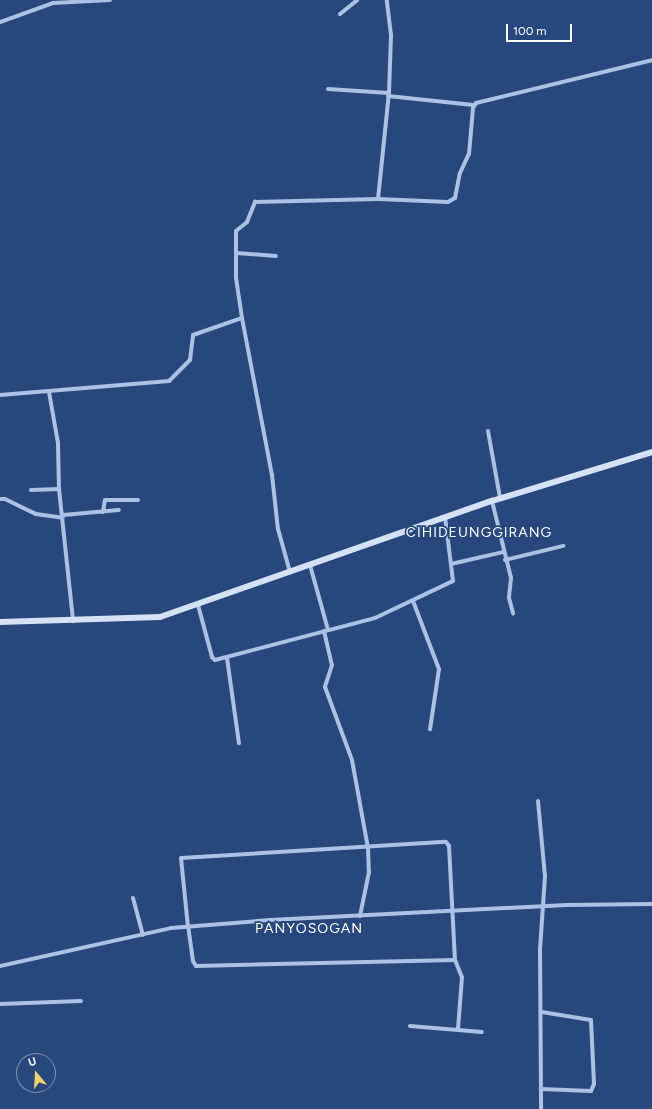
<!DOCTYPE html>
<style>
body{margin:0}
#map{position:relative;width:652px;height:1109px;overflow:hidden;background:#27477d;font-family:Figtree,sans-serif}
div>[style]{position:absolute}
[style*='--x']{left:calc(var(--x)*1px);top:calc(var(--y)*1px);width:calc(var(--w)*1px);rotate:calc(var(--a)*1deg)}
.street>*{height:4px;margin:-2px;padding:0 2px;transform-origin:2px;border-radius:2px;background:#acc2e4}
.secondary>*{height:6px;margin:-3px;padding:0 3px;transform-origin:3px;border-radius:3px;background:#d5e1f4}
span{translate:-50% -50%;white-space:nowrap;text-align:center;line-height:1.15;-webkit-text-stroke:3.5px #27477d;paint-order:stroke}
.quarter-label{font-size:14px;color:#fff;letter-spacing:1px}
.north{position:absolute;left:16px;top:1053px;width:40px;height:40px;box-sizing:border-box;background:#27477d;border:1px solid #7d91b1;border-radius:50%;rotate:342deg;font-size:11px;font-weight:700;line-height:16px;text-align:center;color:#fff}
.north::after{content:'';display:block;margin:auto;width:14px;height:18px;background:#ecd073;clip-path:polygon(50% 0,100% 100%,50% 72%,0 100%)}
.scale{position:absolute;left:506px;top:24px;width:66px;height:18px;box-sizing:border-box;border:2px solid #fff;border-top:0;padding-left:5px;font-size:12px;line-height:14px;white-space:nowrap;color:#fff;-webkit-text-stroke:3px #27477d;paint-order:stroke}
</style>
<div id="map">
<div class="street">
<i style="--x:340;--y:14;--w:22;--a:-39"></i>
<i style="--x:0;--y:22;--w:56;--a:-19.7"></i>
<i style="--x:53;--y:3;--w:57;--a:-3"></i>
<i style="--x:328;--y:89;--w:61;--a:3.8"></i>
<i style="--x:388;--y:96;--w:86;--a:6"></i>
<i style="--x:378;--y:199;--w:107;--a:-84.1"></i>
<i style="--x:389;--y:93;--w:58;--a:-88"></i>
<i style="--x:391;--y:35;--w:35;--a:-97"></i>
<i style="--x:236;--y:253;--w:40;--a:4.3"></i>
<i style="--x:242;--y:318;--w:40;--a:-98.5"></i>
<i style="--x:236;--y:278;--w:47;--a:-90"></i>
<i style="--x:236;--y:231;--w:14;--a:-39"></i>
<i style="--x:247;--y:222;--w:22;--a:-68"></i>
<i style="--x:255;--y:202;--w:123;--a:-1.4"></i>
<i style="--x:378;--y:199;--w:70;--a:2.5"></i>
<i style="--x:448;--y:202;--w:8;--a:-30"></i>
<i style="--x:455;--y:198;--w:25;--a:-79"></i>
<i style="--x:460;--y:173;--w:21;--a:-65"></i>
<i style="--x:469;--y:154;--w:46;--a:-85"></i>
<i style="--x:473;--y:108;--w:6;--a:-59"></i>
<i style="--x:476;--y:103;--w:181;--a:-13.7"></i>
<i style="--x:49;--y:392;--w:52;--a:80"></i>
<i style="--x:58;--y:443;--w:46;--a:88.8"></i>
<i style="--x:59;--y:489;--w:133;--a:83.9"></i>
<i style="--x:0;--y:395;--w:170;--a:-4.7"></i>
<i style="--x:169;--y:381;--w:30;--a:-45"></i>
<i style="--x:190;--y:360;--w:25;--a:-83"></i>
<i style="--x:193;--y:335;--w:52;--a:-19.1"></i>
<i style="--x:242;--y:318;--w:160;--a:79.2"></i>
<i style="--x:272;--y:475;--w:54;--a:83.7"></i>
<i style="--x:278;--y:529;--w:45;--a:74.4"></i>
<i style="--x:488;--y:431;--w:68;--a:79.8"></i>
<i style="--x:31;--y:490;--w:28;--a:-2"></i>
<i style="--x:0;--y:499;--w:5;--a:0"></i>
<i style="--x:5;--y:499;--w:34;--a:26"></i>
<i style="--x:36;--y:514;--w:27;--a:8"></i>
<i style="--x:492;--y:501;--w:79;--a:76.1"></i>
<i style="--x:511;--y:578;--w:20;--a:96"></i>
<i style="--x:509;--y:598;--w:16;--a:75"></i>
<i style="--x:103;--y:512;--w:12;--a:-81"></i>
<i style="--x:105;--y:500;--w:33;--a:0"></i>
<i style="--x:63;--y:515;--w:56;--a:-5.1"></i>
<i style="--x:505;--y:560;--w:60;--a:-13.6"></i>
<i style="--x:451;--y:564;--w:53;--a:-13"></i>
<i style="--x:310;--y:565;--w:67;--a:74.5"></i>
<i style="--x:413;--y:601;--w:73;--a:69.1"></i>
<i style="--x:439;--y:669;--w:61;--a:98.5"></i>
<i style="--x:198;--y:605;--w:54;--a:74.9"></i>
<i style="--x:212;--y:657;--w:4;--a:45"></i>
<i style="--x:215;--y:660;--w:165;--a:-14.7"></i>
<i style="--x:375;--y:618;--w:86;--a:-25.4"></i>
<i style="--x:453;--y:581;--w:64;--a:-97.1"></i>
<i style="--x:324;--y:631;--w:35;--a:77"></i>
<i style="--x:332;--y:665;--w:23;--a:108"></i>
<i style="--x:325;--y:687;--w:78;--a:69.7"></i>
<i style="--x:352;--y:760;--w:89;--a:79.7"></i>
<i style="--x:368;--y:848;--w:24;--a:88"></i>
<i style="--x:369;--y:872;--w:45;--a:101.6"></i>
<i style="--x:227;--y:658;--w:86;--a:82"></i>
<i style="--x:538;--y:801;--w:75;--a:84.7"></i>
<i style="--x:545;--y:876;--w:74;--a:93.9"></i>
<i style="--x:540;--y:950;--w:159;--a:89.6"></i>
<i style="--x:133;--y:898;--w:38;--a:75"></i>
<i style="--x:455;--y:960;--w:259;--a:178.7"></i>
<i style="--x:196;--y:966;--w:6;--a:-121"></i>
<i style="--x:193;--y:961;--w:34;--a:-98"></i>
<i style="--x:188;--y:927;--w:69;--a:-95.8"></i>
<i style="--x:181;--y:858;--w:265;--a:-3.5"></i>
<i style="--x:446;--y:842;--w:5;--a:53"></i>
<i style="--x:449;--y:846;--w:114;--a:87"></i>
<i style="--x:455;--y:960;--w:18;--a:68"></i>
<i style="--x:462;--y:977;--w:52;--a:94.4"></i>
<i style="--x:0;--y:966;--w:175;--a:-12.5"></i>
<i style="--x:171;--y:928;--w:99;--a:-4.6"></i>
<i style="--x:270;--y:920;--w:297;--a:-2.9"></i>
<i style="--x:567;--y:905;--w:85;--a:-0.7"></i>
<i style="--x:0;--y:1004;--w:81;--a:-2.1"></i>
<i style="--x:410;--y:1026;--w:72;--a:4.8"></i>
<i style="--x:541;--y:1089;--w:50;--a:2.3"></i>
<i style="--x:591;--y:1091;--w:8;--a:-67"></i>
<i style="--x:594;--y:1084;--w:64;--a:-92.7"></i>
<i style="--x:591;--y:1020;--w:50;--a:-170.7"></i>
</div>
<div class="secondary">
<i style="--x:0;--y:622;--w:160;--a:-1.8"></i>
<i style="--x:160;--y:617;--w:352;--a:-19.3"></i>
<i style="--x:492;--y:501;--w:167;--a:-17"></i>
</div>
<div class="quarter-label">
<span style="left:479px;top:533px">CIHIDEUNGGIRANG</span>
<span style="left:309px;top:929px">PANYOSOGAN</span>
</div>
<div class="north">U</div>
<div class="scale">100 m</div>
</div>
